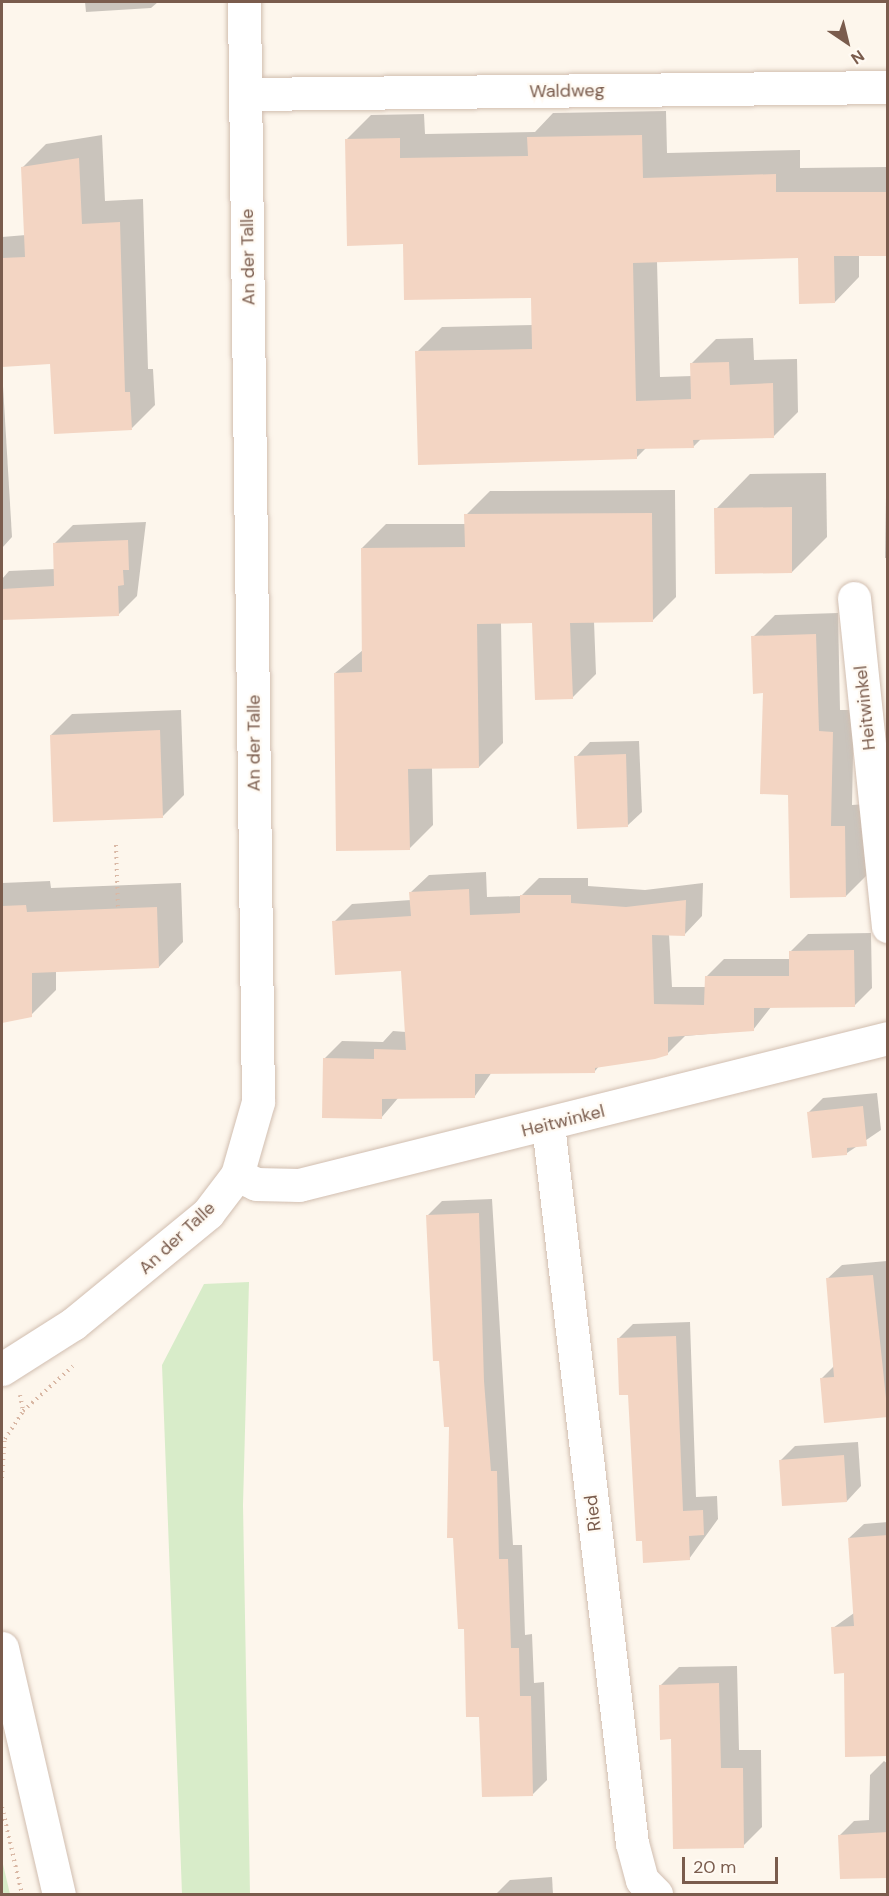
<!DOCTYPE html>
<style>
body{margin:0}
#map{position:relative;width:889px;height:1896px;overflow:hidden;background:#fdf6ec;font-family:"DM Sans",sans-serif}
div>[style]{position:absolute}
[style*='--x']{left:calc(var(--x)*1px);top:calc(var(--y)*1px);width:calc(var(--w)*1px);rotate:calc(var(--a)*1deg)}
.green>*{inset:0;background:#d8ecc9}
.shadow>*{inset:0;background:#0003}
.building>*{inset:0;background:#f3d5c3}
.path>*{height:4px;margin-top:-2px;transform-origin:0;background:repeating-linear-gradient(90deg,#d9b8a5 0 1.5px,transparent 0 6px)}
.roads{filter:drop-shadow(0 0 2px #d1beb0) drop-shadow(0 0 2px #d1beb0)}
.minor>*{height:33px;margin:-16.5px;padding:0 16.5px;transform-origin:16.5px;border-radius:16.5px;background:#fff}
span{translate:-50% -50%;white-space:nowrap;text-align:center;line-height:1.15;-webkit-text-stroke:4.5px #fffaf3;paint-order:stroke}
.street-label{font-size:18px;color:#7a5c4d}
.frame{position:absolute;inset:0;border:3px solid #7a5c4d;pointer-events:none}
.north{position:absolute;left:817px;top:12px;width:60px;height:60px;-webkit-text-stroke:4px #fffaf3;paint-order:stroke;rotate:145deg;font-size:16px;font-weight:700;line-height:24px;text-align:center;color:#7a5c4d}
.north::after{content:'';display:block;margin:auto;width:21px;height:27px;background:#7a5c4d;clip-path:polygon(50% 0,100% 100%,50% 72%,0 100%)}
.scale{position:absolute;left:682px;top:1857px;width:96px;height:27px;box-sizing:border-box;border:3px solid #7a5c4d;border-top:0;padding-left:8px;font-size:18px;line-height:21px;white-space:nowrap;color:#7a5c4d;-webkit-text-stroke:4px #fffaf3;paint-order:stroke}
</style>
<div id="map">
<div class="green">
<i style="clip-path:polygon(249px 1282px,243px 1505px,250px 1894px,182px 1894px,162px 1365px,204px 1284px)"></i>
<i style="clip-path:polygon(2px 1860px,10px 1894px,2px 1894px)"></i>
</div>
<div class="shadow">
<i style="clip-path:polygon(85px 2px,158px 2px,151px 8px,86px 12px)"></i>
<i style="clip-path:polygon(666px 111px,667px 153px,800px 150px,800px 168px,888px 167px,888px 254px,859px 254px,859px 277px,835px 302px,799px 257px,657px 261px,660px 377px,692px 376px,691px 364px,716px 339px,753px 338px,754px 360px,797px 359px,798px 412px,774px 436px,702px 438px,693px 447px,646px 448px,636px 458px,417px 352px,442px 327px,533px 325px,532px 297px,404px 243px,346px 140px,371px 115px,424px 114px,425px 134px,535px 132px,553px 113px)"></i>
<i style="clip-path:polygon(102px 135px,105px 201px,143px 199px,148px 369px,153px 369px,155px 405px,132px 428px,52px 363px,2px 365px,2px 237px,26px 235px,23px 167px,46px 144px)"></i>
<i style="clip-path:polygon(2px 369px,12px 537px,2px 548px)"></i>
<i style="clip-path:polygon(826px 473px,827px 537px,792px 572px,716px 509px,750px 474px)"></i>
<i style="clip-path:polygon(675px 490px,676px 597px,652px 621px,594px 621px,596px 674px,572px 698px,534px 622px,501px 622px,503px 743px,479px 767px,432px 768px,433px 825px,409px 849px,335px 673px,363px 650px,362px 548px,386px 524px,466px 524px,466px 515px,490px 491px)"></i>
<i style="clip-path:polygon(888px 495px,888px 558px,885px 558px,886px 497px)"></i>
<i style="clip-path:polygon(146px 522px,137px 596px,119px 614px,2px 619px,2px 579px,9px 571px,55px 569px,55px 543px,73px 525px)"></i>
<i style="clip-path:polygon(838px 613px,840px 710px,854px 710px,852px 805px,866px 804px,868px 874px,846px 896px,789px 794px,753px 637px,775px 615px)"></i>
<i style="clip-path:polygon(181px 710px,184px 795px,163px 816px,51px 735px,72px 714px)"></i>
<i style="clip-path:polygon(639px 741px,642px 812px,627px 826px,576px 757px,590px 742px)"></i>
<i style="clip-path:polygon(486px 872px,487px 897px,521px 896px,539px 878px,588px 878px,588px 886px,645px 890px,703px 883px,702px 916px,685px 934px,669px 934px,672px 987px,706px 987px,706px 977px,724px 959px,790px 959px,790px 952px,808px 934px,871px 933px,872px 988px,854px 1006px,771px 1007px,753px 1030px,685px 1036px,667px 1054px,600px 1065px,595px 1071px,492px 1072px,475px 1096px,399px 1097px,381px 1118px,324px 1059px,342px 1041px,383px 1042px,393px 1031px,406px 1032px,402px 969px,334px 922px,352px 904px,411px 900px,411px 892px,429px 875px)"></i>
<i style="clip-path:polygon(50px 881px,51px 888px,181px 883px,183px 942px,159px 967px,56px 970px,56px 990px,31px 1015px,2px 1021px,2px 883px)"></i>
<i style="clip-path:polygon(877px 1093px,881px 1130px,847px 1153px,809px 1112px,823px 1098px)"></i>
<i style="clip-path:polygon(492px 1199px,513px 1545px,522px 1545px,525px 1635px,532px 1634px,534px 1683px,544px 1682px,547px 1780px,532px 1795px,481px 1715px,454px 1536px,448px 1537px,451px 1425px,427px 1216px,442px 1201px)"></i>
<i style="clip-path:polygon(887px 1261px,888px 1264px,888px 1416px,821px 1379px,834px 1366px,827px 1279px,842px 1265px)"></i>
<i style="clip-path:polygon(690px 1322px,696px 1497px,717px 1496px,718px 1519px,689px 1559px,630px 1393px,619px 1338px,633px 1324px)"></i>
<i style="clip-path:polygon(858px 1442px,861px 1486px,847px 1501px,781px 1460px,795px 1446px)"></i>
<i style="clip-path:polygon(888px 1522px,888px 1755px,845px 1672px,833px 1628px,854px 1613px,849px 1538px,864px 1524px)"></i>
<i style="clip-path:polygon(737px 1666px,739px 1750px,761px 1750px,762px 1827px,743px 1846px,673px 1738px,661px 1685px,679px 1667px)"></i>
<i style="clip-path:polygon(884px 1761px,888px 1764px,888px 1876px,840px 1835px,854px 1821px,869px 1820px,870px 1775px)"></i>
<i style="clip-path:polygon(552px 1877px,553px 1894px,496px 1894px,510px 1880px)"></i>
</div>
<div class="building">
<i style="clip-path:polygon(642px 135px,643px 178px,776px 174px,776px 192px,888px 192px,888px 256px,834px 256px,835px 303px,799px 304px,798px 258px,633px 263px,636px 401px,691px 399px,690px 363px,729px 362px,730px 385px,773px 383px,774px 438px,693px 440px,694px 448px,637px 449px,637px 459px,418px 465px,415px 351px,532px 349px,531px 298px,404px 300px,403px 244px,347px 246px,345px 139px,400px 138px,400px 158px,528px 156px,527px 137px)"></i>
<i style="clip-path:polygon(79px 158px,82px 224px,120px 222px,125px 392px,130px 392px,132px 430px,54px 434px,50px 364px,2px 367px,2px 258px,25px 257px,21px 167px)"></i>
<i style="clip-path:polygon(792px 507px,792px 573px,715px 574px,714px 508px)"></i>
<i style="clip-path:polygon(652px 513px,653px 622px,570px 623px,573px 699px,535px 700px,532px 623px,477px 624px,479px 768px,408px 769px,410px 850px,336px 851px,334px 673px,362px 672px,361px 548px,465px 547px,464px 514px)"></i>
<i style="clip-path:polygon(128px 540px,129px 570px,123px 570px,124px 585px,118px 586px,119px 616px,2px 620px,2px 589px,54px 586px,53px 543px)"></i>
<i style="clip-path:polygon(816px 634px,819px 731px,833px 732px,831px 826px,845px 826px,846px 897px,790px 898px,788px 795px,760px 794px,763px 693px,753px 694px,751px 636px)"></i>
<i style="clip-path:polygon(160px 730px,163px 818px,53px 822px,50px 735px)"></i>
<i style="clip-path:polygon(626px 754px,628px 827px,577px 829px,574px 756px)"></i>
<i style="clip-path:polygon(469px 889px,470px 915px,520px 913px,520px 895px,571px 895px,571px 903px,626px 907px,686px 900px,685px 936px,652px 935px,654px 1004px,704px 1005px,705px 976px,789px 976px,789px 951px,854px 950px,855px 1007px,754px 1008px,754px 1031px,668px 1037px,668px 1055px,655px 1059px,595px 1068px,595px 1073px,475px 1074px,475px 1098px,382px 1099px,382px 1119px,322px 1118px,323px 1058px,374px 1059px,374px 1049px,406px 1050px,401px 971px,335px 975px,332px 921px,411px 916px,409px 892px)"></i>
<i style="clip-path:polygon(26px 905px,27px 912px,157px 907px,159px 968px,32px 973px,32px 1017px,2px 1023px,2px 906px)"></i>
<i style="clip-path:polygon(863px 1106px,867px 1146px,847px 1148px,847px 1155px,812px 1158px,807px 1112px)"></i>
<i style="clip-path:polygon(479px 1213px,484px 1381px,491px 1471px,497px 1471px,499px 1559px,508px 1559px,511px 1648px,519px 1648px,520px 1696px,531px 1696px,533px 1796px,482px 1797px,479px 1717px,466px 1717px,464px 1629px,458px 1629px,453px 1538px,447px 1538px,449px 1427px,444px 1427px,439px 1361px,433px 1361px,426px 1215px)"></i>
<i style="clip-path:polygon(873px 1275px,888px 1417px,824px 1423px,820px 1378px,834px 1377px,826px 1278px)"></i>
<i style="clip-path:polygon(676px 1336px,683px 1511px,703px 1510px,704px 1535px,689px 1536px,690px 1560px,643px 1563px,642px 1541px,636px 1541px,628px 1395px,619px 1395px,617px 1338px)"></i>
<i style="clip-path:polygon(844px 1455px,847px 1502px,782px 1506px,779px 1460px)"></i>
<i style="clip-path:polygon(888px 1535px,888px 1756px,845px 1757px,844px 1673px,834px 1674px,831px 1627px,854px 1626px,848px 1538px)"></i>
<i style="clip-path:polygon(719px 1683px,721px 1768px,743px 1768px,744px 1848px,673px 1849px,671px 1739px,660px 1740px,659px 1685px)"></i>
<i style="clip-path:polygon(888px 1832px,888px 1878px,840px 1879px,838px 1835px)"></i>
</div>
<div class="path">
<i style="--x:116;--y:845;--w:63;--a:88.2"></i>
<i style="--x:20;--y:1395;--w:16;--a:79"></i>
<i style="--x:2;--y:1478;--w:39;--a:-86"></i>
<i style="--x:5;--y:1439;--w:33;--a:-57"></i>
<i style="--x:23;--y:1411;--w:67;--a:-42"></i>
<i style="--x:2;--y:1807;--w:89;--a:77.1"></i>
</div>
<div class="roads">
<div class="minor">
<i style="--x:246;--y:94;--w:642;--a:-0.62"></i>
<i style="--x:854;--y:598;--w:330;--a:84.1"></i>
<i style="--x:548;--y:1125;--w:723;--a:83.33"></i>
<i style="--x:632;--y:1843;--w:38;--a:75"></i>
<i style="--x:642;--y:1880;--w:20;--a:45"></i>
<i style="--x:237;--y:1175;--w:21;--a:25"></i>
<i style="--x:256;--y:1184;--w:43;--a:1.3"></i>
<i style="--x:299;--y:1185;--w:607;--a:-14.01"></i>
<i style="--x:2;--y:1369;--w:84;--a:-32.4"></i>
<i style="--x:73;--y:1324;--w:175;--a:-39.4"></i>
<i style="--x:208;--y:1213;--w:48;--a:-52.7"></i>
<i style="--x:237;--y:1175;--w:76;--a:-74"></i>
<i style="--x:258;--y:1102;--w:1100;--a:-90.73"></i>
<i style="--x:2;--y:1648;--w:253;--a:77"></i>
</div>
</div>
<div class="street-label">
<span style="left:567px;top:91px;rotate:-1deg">Waldweg</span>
<span style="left:248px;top:257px;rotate:-91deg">An der Talle</span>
<span style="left:865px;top:708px;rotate:-96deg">Heitwinkel</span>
<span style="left:254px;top:743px;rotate:-90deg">An der Talle</span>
<span style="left:563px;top:1121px;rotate:-14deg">Heitwinkel</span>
<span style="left:177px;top:1238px;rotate:-43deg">An der Talle</span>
<span style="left:593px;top:1513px;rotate:-97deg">Ried</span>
</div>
<div class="frame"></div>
<div class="north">N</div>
<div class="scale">20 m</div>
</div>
